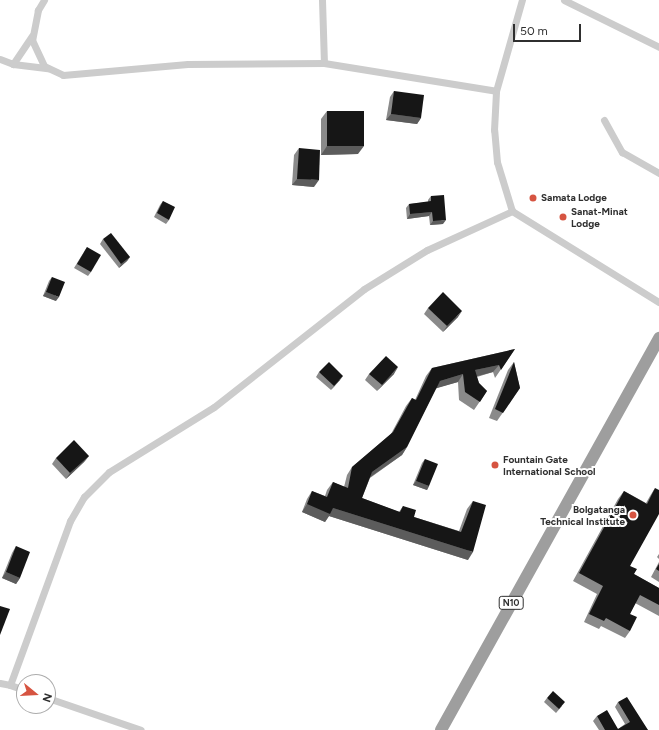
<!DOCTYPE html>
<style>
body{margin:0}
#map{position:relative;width:659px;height:730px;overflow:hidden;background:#fff;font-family:Figtree,sans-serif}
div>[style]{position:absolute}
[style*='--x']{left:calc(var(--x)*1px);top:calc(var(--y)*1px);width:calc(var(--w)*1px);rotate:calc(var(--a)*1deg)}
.minor>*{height:7px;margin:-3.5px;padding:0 3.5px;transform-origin:3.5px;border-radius:3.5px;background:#ccc}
.trunk>*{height:12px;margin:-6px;padding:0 6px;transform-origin:6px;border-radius:6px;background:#9e9e9e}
.wall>*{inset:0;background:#8a8a8a}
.shaded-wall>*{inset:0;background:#5c5c5c}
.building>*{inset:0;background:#161616}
.dots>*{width:11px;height:11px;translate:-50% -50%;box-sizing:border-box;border:2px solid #fff;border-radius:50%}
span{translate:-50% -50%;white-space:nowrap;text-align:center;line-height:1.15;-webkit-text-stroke:4px #fff;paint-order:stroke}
.shield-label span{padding:1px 3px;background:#fff;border:1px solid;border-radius:3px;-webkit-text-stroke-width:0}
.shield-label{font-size:9px;color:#2f2f2f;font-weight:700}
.poi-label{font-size:10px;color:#2f2f2f;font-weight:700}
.left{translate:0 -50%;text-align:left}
.right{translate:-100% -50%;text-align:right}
.north{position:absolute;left:16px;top:674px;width:40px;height:40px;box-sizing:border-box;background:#fff;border:1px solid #acacac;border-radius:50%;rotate:108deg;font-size:11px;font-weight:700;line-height:16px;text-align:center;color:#2f2f2f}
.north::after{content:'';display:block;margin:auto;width:14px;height:18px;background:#d65441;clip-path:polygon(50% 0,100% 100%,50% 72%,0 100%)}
.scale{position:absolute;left:513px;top:24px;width:68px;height:18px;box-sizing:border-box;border:2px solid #2f2f2f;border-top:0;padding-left:5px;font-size:12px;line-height:14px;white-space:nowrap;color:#2f2f2f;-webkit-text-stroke:3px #fff;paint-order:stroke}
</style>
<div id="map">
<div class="minor">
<i style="--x:44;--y:0;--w:12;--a:121"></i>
<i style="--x:38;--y:10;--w:31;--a:101"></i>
<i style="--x:32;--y:40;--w:29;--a:65"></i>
<i style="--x:44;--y:66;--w:21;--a:25"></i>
<i style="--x:63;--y:75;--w:125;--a:-5"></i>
<i style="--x:188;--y:64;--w:136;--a:-0.4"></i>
<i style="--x:324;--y:63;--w:174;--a:9.2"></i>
<i style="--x:322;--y:0;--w:63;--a:88.2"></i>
<i style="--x:564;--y:0;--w:106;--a:26.3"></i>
<i style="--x:0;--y:59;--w:14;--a:21"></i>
<i style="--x:13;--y:64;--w:35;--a:7"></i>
<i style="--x:13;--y:64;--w:34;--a:-56"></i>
<i style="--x:604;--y:120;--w:37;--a:61"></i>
<i style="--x:622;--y:152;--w:43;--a:29.6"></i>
<i style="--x:512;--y:211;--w:51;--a:-107"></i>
<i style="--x:497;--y:162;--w:32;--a:-95"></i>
<i style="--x:494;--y:130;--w:39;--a:-87"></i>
<i style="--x:496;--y:91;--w:95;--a:-74.1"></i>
<i style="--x:0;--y:683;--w:10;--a:11"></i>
<i style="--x:24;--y:690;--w:15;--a:-160"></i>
<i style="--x:10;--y:685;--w:175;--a:-69.9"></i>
<i style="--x:70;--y:521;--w:28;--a:-60"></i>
<i style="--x:84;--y:497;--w:35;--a:-45"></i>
<i style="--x:109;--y:472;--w:123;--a:-31.8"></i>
<i style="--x:214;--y:407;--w:191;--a:-38.2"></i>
<i style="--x:364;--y:289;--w:74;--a:-31.8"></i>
<i style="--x:427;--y:250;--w:94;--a:-24.6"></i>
<i style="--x:512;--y:211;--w:173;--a:31.8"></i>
<i style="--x:48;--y:698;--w:98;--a:19"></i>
</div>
<div class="trunk">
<i style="--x:441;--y:730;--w:449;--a:-60.9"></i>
</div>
<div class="wall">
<i style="clip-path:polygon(394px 91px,421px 118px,417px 124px,386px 120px,390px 97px)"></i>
<i style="clip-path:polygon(327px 111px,358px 154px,321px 155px,321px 119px)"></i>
<i style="clip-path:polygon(299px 148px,314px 187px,292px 185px,294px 155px)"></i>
<i style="clip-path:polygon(431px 196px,443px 224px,430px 225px,429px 216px,407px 219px,406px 208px,409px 204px,428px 202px,428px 200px)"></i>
<i style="clip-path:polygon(163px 201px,169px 220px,166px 224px,154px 217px,160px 205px)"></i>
<i style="clip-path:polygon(103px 239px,130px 257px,127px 261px,119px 268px,100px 244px)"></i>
<i style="clip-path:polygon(87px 247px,91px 272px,88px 276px,74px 268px)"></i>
<i style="clip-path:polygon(52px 277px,56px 301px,43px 296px,49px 281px)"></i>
<i style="clip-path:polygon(428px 308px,458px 317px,443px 332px,424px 314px)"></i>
<i style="clip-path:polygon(515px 349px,495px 378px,493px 372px,477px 377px,479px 383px,487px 391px,474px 410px,459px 400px,458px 382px,436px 388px,407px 447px,402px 455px,370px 478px,362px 498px,399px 512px,403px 506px,414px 517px,459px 531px,467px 509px,473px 501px,468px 560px,329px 516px,325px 522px,302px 512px,307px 499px,312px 491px,325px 496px,327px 490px,333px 482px,344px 487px,347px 475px,352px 467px,391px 434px,406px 406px,412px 398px,415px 400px,426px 376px,432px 368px)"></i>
<i style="clip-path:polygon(514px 362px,520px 388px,497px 421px,489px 418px,508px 370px)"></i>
<i style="clip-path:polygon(319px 372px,340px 380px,331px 390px,316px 377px)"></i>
<i style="clip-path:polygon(369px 374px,394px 374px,377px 391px,365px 380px)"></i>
<i style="clip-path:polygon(89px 456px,84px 462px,66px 479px,52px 464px,56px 458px)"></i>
<i style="clip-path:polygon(425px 459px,429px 486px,427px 490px,413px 485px,422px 463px)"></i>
<i style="clip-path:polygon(655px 488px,630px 566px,634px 574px,659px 588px,659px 616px,635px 603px,630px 614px,630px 631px,625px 638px,601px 626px,599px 629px,584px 622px,597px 594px,573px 581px,618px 499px,624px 491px,646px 503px,650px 496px)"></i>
<i style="clip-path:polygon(16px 546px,20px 578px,16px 584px,2px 578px,12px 553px)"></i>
<i style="clip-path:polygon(659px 554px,659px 559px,657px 557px)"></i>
<i style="clip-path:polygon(659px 562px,659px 582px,651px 577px)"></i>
<i style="clip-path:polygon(547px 698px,562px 706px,556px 713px,544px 702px)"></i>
<i style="clip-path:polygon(618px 702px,648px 730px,599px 730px,593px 721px,597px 716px,618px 729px,625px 724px,615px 707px)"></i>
</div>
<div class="shaded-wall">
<i style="clip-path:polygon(391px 114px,421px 118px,417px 124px,386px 120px)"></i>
<i style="clip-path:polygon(327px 146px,364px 146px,358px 154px,321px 155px)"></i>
<i style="clip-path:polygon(297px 179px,319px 180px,314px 187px,292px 185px)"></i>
<i style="clip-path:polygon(432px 212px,429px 216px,407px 219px,410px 214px)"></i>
<i style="clip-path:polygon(446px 220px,443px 224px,430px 225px,433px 221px)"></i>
<i style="clip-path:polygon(130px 257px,127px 261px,119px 268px,121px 264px)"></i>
<i style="clip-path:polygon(46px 292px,59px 297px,56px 301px,43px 296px)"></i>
<i style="clip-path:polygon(462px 311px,458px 317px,443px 332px,447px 326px)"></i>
<i style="clip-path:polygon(499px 365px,493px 372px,470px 378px,475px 370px)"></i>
<i style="clip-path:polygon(398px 367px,394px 374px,377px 391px,382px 385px)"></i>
<i style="clip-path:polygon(463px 374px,458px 382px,434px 389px,440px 381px)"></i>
<i style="clip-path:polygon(343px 376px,340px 380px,331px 390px,334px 386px)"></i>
<i style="clip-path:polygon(407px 447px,402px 455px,366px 480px,372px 472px)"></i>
<i style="clip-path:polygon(89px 456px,84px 462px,66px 479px,70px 473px)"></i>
<i style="clip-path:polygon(416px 481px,429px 486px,427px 490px,413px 485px)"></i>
<i style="clip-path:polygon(307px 504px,333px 508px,473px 552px,468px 560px,329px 516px,325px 522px,302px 512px)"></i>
<i style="clip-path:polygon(6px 572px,20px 578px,16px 584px,2px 578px)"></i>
</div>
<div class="building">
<i style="clip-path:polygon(394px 91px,424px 95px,421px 118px,391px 114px)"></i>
<i style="clip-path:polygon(327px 111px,364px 111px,364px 146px,327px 146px)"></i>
<i style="clip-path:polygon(299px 148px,320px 150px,319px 180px,297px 179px)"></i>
<i style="clip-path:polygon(444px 195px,446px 220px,433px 221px,432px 212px,410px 214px,409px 204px,431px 201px,431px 196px)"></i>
<i style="clip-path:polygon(163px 201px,175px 207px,169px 220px,157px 213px)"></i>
<i style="clip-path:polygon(111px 233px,130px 257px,121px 264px,103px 239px)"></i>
<i style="clip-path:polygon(87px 247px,101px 255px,91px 272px,77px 264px)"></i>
<i style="clip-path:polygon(52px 277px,65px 282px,59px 297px,46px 292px)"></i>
<i style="clip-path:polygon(443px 292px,462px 311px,447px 326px,428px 308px)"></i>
<i style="clip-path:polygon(515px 349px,501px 370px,499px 365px,475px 370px,479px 383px,487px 391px,480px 402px,465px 392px,463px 374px,440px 381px,407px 447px,372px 472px,362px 498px,400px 512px,403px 506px,416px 510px,414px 517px,461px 532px,473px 501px,486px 505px,473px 552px,333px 508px,330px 514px,307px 504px,312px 491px,327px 497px,333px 482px,348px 488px,352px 467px,393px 432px,412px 398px,416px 400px,432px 368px)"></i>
<i style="clip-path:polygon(386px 356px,398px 367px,382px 385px,369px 374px)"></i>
<i style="clip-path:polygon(329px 362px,343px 376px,334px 386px,319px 372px)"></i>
<i style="clip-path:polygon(514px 362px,520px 388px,503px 413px,495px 409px)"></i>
<i style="clip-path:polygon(74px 440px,89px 456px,70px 473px,56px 458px)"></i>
<i style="clip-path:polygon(425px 459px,438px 464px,429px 486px,416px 481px)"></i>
<i style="clip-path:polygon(655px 488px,659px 490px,659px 514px,630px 566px,637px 569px,634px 574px,659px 588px,659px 605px,640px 595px,630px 614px,637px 617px,630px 631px,606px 618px,604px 621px,589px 614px,603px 586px,579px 573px,624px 491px,647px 504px)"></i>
<i style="clip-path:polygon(16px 546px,30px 552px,20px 578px,6px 572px)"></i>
<i style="clip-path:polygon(659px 564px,659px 571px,656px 569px)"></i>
<i style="clip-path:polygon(0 606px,10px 609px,0 635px)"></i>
<i style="clip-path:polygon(553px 691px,565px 702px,559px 709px,547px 698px)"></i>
<i style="clip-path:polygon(627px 697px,648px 730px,605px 730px,597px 716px,607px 710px,618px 729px,630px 722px,618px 702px)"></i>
</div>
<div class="dots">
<i style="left:533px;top:198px;background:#d65441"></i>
<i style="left:563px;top:217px;background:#d65441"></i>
<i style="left:495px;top:465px;background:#d65441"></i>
<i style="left:633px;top:515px;background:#d65441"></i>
</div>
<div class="shield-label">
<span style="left:511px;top:603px">N10</span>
</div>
<div class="poi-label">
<span class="left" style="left:541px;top:198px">Samata Lodge</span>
<span class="left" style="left:571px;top:217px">Sanat-Minat<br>Lodge</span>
<span class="left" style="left:503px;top:465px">Fountain Gate<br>International School</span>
<span class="right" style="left:625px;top:515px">Bolgatanga<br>Technical Institute</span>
</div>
<div class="north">N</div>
<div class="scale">50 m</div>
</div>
